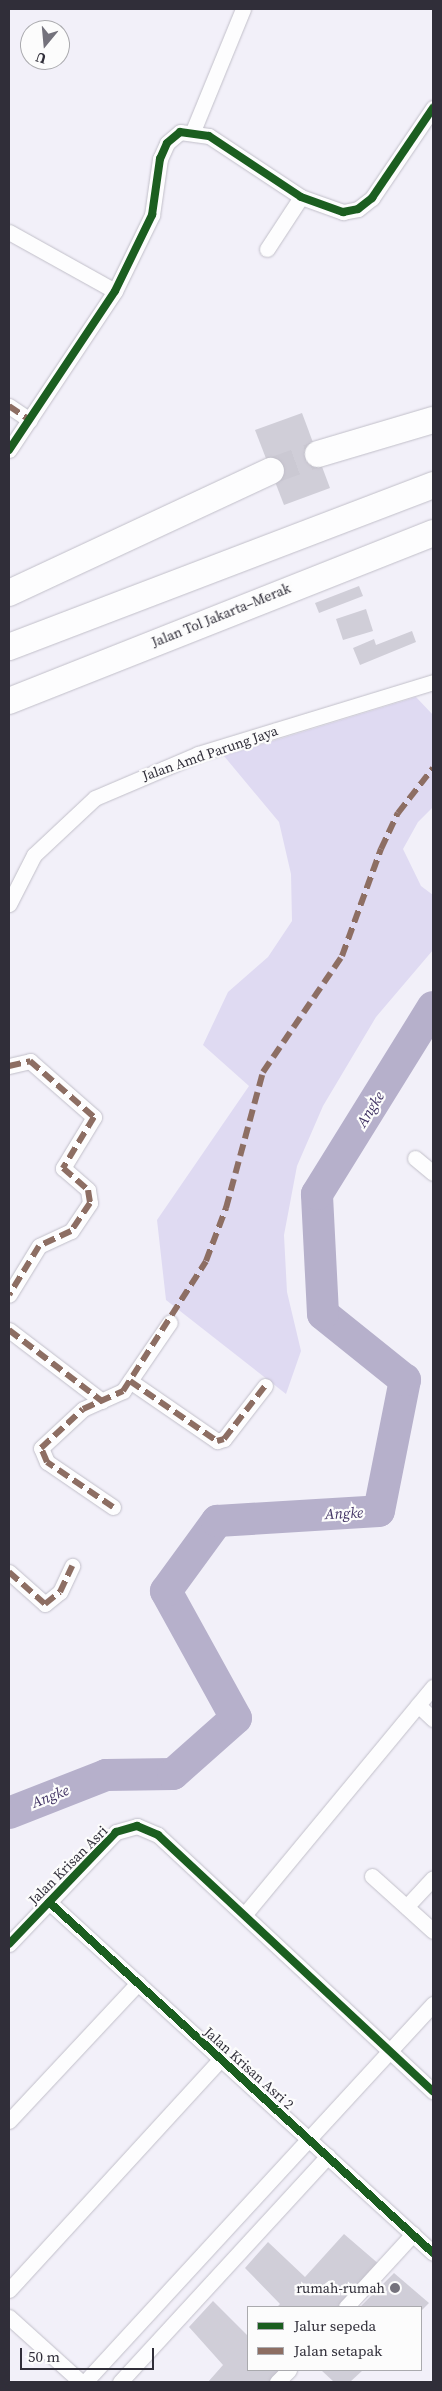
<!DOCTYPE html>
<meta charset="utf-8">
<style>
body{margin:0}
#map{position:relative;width:442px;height:2391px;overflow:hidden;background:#f2f0f9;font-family:"Source Serif 4",serif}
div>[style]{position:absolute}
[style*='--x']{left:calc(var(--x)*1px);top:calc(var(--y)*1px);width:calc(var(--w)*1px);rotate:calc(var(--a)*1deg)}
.green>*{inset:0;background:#dfdaf2}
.river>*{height:32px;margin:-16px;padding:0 16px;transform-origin:16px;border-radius:16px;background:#b6b0cb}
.building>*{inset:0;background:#d0ced8}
.motorway-tunnel>*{height:26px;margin-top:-13px;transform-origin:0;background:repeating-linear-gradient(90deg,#cbc9d3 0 26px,transparent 0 39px)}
.roads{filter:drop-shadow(0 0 1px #c1bfc9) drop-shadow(0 0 1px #c1bfc9)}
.minor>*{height:15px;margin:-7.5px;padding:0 7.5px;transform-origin:7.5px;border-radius:7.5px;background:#fdfdfe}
.motorway>*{height:26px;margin:-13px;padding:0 13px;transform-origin:13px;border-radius:13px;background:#fdfdfe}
.quiet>*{height:6px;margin-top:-3px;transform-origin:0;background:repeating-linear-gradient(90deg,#8d6e63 0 12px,transparent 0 18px)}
.cycleway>*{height:8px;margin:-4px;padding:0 4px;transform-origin:4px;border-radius:4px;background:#1b5e20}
.dots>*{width:14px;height:14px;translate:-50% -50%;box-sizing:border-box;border:2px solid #fcfcfc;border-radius:50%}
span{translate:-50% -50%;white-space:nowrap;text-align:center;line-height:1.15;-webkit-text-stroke:4.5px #fcfcfc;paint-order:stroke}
.street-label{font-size:14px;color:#302e39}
.poi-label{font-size:14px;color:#302e39}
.right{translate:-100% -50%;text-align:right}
.water-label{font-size:15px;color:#403263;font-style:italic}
.frame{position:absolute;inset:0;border:10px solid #302e39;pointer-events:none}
.legend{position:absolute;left:247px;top:2306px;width:175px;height:65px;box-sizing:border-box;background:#fcfcfc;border:1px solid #aaaaae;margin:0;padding:6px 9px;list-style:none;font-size:15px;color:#302e39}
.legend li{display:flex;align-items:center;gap:10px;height:25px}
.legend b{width:25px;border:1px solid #aaaaae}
.north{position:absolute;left:20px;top:20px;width:50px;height:50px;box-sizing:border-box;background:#fcfcfc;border:1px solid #aaaaae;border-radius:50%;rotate:197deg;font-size:14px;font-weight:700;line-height:20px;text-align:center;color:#302e39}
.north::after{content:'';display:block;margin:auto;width:18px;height:22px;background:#74727c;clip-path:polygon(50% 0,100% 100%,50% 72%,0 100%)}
.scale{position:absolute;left:20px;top:2348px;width:134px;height:22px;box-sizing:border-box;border:2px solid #302e39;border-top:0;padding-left:6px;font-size:15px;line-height:18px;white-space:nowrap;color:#302e39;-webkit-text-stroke:4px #fcfcfc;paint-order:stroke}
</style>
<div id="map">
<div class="green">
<i style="clip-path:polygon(416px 697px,433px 715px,433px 807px,418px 822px,403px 849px,421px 886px,433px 895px,433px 950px,376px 1017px,323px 1106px,297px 1166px,284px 1235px,287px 1292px,301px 1351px,286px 1394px,166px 1300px,157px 1220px,249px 1086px,203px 1045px,228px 992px,268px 957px,292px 921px,291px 874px,279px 822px,224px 756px)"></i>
</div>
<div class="river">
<i style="--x:9;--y:1813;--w:104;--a:-21.4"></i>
<i style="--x:106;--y:1775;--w:67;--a:-0.9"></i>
<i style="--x:173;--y:1774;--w:84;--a:-41.6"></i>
<i style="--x:236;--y:1718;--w:145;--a:-118.9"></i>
<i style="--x:166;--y:1591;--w:87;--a:-53.9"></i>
<i style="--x:217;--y:1521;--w:162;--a:-3.5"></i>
<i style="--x:379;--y:1511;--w:134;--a:-78.8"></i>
<i style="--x:405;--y:1380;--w:105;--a:-141.2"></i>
<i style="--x:323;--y:1314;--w:120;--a:-92.9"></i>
<i style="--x:317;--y:1194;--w:220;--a:-58.2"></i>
</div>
<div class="building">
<i style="clip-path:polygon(302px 413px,330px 488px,284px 505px,255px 430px)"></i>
<i style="clip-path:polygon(359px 586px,363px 596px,319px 613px,315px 603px)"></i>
<i style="clip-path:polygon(366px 609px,373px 631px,343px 640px,336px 619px)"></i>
<i style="clip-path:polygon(412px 631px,416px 642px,360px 665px,353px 648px,374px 639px,376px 645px)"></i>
<i style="clip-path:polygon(344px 2234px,380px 2265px,341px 2307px,277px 2307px,280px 2304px,245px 2268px,268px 2242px,305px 2277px)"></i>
<i style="clip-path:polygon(394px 2273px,429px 2303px,421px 2311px,421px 2307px,360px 2307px)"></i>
<i style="clip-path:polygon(213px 2301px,248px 2336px,248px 2370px,283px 2370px,272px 2382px,208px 2382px,223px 2365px,189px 2327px)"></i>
<i style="clip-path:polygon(321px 2370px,363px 2370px,350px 2382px,334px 2382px)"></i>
</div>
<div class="motorway-tunnel">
<i style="--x:271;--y:471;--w:50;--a:-19.9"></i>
</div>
<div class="roads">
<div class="minor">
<i style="--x:193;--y:131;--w:132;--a:-67.7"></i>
<i style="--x:9;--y:232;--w:121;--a:29.1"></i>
<i style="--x:267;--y:249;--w:62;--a:-56.8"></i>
<i style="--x:9;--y:406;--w:25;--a:34"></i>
<i style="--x:9;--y:450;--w:191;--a:-56.3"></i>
<i style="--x:115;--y:291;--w:85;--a:-64"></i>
<i style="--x:152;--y:215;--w:57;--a:-81.9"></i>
<i style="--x:160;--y:159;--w:17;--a:-66"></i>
<i style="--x:167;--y:143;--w:17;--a:-40"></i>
<i style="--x:180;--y:132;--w:29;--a:8"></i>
<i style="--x:209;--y:136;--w:110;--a:33.5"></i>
<i style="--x:301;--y:197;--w:45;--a:19.7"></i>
<i style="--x:343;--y:212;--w:15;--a:-11"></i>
<i style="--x:358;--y:209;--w:18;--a:-38"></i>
<i style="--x:372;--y:198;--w:109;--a:-55.9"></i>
<i style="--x:9;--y:904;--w:55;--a:-63"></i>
<i style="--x:34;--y:855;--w:83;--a:-43.1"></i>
<i style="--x:95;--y:798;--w:112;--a:-23.1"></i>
<i style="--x:198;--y:754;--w:246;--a:-17"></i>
<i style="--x:9;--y:1066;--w:22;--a:-13"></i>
<i style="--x:30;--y:1061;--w:85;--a:41.2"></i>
<i style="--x:94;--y:1117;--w:60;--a:121.3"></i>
<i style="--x:63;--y:1168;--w:33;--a:41"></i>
<i style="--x:88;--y:1190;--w:13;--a:81"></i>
<i style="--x:90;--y:1203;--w:34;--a:124"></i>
<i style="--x:71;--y:1231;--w:35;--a:155"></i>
<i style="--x:39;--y:1246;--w:57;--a:121.5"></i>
<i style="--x:415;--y:1158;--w:23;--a:40"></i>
<i style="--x:9;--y:1330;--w:117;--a:37.4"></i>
<i style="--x:130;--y:1381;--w:106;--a:34.6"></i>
<i style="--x:217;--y:1441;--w:7;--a:-16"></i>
<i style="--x:224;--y:1439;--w:67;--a:-52.3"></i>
<i style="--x:113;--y:1507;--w:80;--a:-145.7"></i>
<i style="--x:47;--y:1462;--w:15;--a:-113"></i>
<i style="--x:41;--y:1448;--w:57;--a:-42.9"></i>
<i style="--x:83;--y:1409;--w:44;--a:-24.2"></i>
<i style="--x:123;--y:1391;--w:83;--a:-55.7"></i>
<i style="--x:9;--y:1572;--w:48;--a:41.6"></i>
<i style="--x:45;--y:1604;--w:19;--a:-39"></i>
<i style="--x:60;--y:1592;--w:29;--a:-65"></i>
<i style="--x:418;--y:1705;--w:21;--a:43"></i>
<i style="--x:372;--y:1876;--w:82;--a:42"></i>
<i style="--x:49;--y:1902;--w:520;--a:42.43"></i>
<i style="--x:407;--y:1906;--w:38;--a:-47"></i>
<i style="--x:245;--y:1914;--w:295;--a:-50.4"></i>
<i style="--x:9;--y:1944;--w:155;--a:-46.3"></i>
<i style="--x:116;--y:1832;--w:22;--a:-16"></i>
<i style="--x:137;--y:1826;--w:23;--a:23"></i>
<i style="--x:158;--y:1835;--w:376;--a:43"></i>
<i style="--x:9;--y:2121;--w:189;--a:-46.9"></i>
<i style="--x:9;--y:2290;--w:314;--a:-47.5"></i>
<i style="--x:346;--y:2307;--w:99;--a:-47.5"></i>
<i style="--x:9;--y:2317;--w:97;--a:42.1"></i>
<i style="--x:85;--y:2382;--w:514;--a:-47.37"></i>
<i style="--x:120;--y:2382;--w:307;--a:-47.4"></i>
<i style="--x:277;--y:2382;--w:17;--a:-45"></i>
</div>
<div class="motorway">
<i style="--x:318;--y:454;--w:120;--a:-16.5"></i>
<i style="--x:9;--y:593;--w:289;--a:-25"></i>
<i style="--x:9;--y:647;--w:454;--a:-20.9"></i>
<i style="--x:9;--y:701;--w:456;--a:-21.6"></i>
</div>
</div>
<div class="quiet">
<i style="--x:9;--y:406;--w:25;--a:34"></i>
<i style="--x:9;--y:1066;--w:22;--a:-13"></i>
<i style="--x:30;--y:1061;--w:85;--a:41.2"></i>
<i style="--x:94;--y:1117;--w:60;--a:121.3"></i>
<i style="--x:63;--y:1168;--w:33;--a:41"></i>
<i style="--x:88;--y:1190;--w:13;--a:81"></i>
<i style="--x:90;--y:1203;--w:34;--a:124"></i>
<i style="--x:71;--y:1231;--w:35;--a:155"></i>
<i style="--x:39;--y:1246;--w:57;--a:121.5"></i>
<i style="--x:9;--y:1330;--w:117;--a:37.4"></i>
<i style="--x:130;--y:1381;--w:106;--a:34.6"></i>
<i style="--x:217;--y:1441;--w:7;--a:-16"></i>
<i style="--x:224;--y:1439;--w:67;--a:-52.3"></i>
<i style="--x:113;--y:1507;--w:80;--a:-145.7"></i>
<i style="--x:47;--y:1462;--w:15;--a:-113"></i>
<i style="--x:41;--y:1448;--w:57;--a:-42.9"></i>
<i style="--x:83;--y:1409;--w:44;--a:-24.2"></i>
<i style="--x:123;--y:1391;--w:154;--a:-57.4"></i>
<i style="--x:206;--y:1261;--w:57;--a:-69.3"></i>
<i style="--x:226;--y:1208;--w:141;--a:-74.8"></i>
<i style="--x:263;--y:1072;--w:140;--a:-55.7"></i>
<i style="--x:342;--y:956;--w:114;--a:-70"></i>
<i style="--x:381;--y:849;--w:40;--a:-65"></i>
<i style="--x:398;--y:813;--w:57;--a:-52.1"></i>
<i style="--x:9;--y:1572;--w:48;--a:41.6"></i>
<i style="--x:45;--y:1604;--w:19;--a:-39"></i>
<i style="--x:60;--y:1592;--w:29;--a:-65"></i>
</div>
<div class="cycleway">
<i style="--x:9;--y:450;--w:191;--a:-56.3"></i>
<i style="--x:115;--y:291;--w:85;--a:-64"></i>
<i style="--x:152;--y:215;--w:57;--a:-81.9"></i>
<i style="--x:160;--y:159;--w:17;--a:-66"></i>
<i style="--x:167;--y:143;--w:17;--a:-40"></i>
<i style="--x:180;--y:132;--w:29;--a:8"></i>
<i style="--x:209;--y:136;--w:110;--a:33.5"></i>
<i style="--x:301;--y:197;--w:45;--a:19.7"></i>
<i style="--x:343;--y:212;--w:15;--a:-11"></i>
<i style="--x:358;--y:209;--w:18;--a:-38"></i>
<i style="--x:372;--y:198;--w:109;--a:-55.9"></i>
<i style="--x:49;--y:1902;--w:520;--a:42.43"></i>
<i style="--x:9;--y:1944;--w:155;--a:-46.3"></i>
<i style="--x:116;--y:1832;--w:22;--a:-16"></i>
<i style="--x:137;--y:1826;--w:23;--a:23"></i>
<i style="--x:158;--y:1835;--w:376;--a:43"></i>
</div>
<div class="dots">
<i style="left:395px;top:2288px;background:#74727c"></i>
</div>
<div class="street-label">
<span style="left:221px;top:615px;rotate:-22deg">Jalan Tol Jakarta–Merak</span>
<span style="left:210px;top:753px;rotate:-19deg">Jalan Amd Parung Jaya</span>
<span style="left:68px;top:1865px;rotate:-45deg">Jalan Krisan Asri</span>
<span style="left:249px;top:2068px;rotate:42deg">Jalan Krisan Asri 2</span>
</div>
<div class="poi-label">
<span class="right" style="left:385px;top:2288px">rumah-rumah</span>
</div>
<div class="water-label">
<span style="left:370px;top:1109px;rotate:-58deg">Angke</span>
<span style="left:344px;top:1513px;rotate:-3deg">Angke</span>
<span style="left:50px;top:1796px;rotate:-21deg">Angke</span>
</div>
<div class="frame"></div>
<ul class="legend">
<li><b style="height:6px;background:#1b5e20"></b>Jalur sepeda</li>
<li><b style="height:6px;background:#8d6e63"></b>Jalan setapak</li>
</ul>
<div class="north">U</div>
<div class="scale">50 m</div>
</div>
